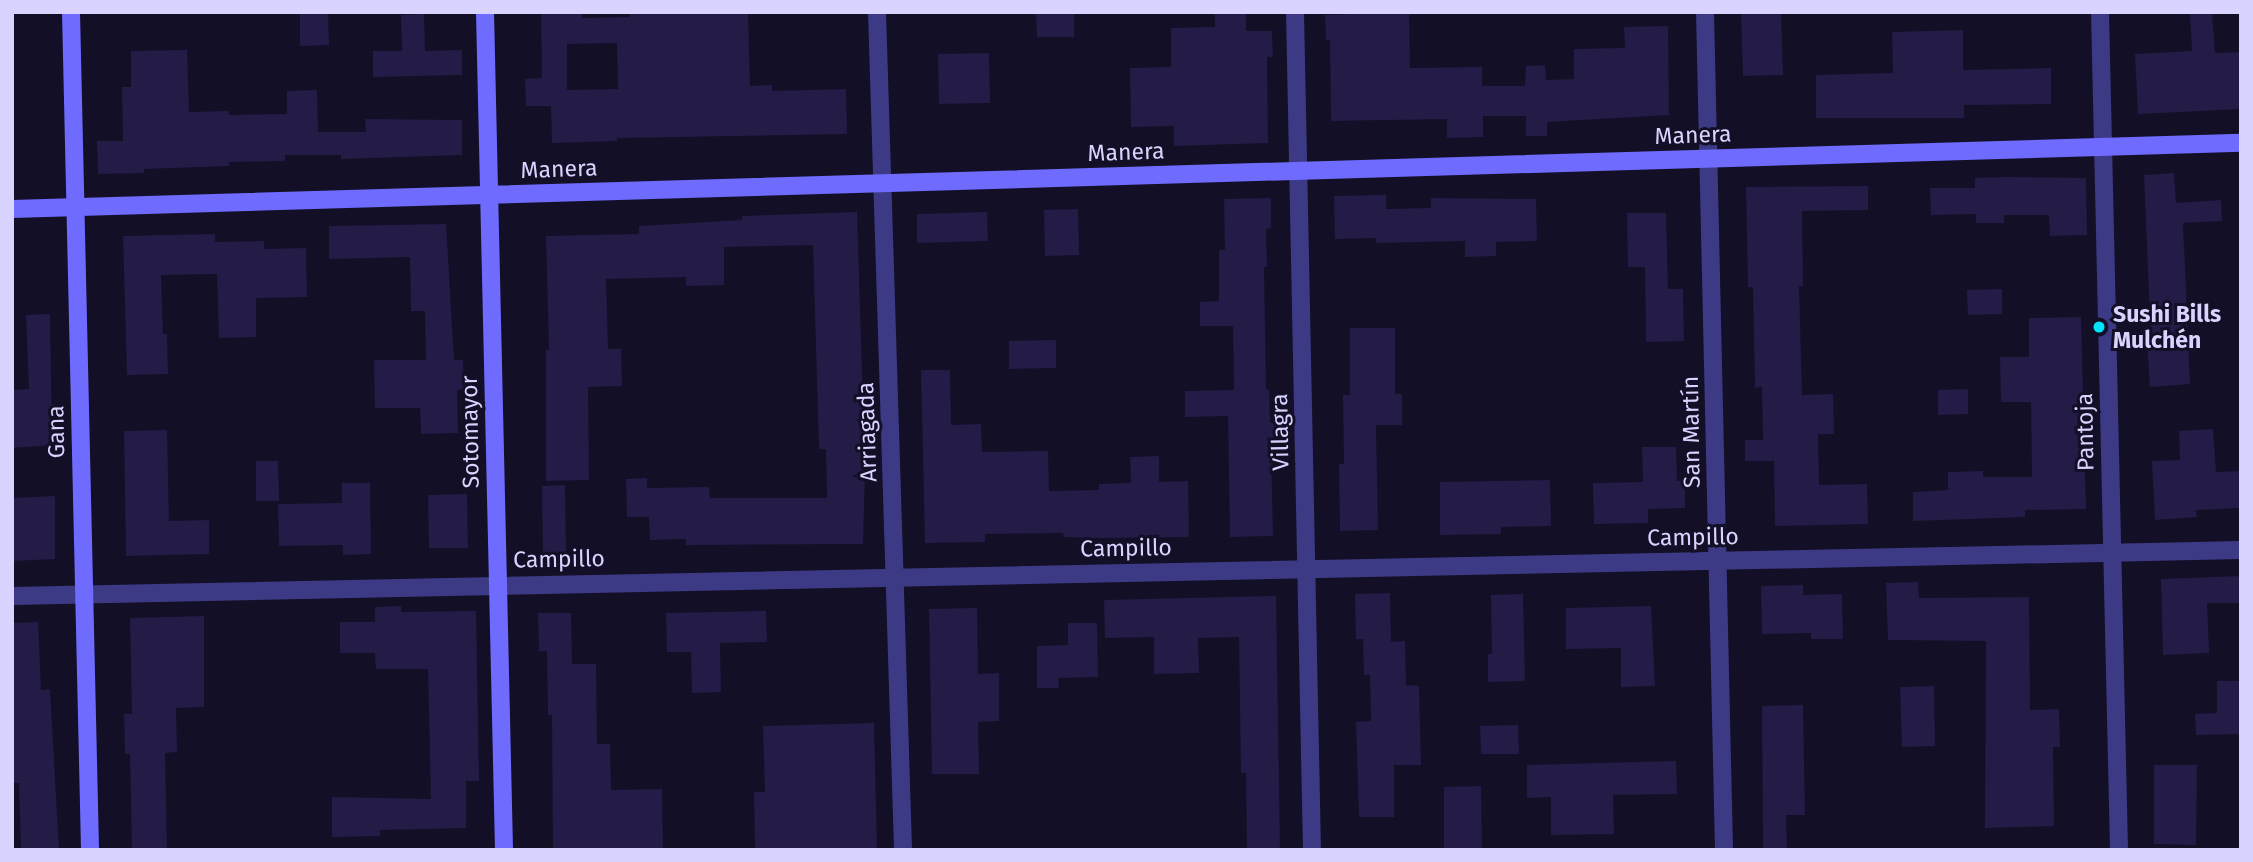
<!DOCTYPE html>
<meta charset="utf-8">
<style>
body{margin:0}
#map{position:relative;width:2253px;height:862px;overflow:hidden;background:#130f26;font-family:"Fira Sans",sans-serif}
div>[style]{position:absolute}
[style*='--x']{left:calc(var(--x)*1px);top:calc(var(--y)*1px);width:calc(var(--w)*1px);rotate:calc(var(--a)*1deg)}
.building>*{inset:0;background:#241b47}
.street>*{height:18px;margin:-9px;padding:0 9px;transform-origin:9px;border-radius:9px;background:#3d3a85}
.secondary>*{height:18px;margin:-9px;padding:0 9px;transform-origin:9px;border-radius:9px;background:#6f6bff}
.dots>*{width:19px;height:19px;translate:-50% -50%;box-sizing:border-box;border:4px solid #130f26;border-radius:50%}
span{translate:-50% -50%;white-space:nowrap;text-align:center;line-height:1.15;-webkit-text-stroke:6px #130f26;paint-order:stroke}
.street-label{font-size:23px;color:#d9d4ff}
.poi-label{font-size:23px;color:#d9d4ff;font-weight:700}
.left{translate:0 -50%;text-align:left}
.frame{position:absolute;inset:0;border:14px solid #d9d4ff;pointer-events:none}
</style>
<div id="map">
<div class="building">
<i style="clip-path:polygon(300px 12px,328px 12px,329px 45px,300px 46px)"></i>
<i style="clip-path:polygon(evenodd,541px 12px,582px 12px,582px 18px,630px 17px,630px 12px,748px 12px,750px 86px,772px 85px,772px 91px,846px 89px,847px 134px,617px 138px,617px 141px,552px 143px,551px 106px,526px 106px,525px 79px,542px 78px,541px 12px,617px 43px,618px 89px,567px 90px,567px 44px,617px 43px)"></i>
<i style="clip-path:polygon(1036px 12px,1074px 12px,1074px 37px,1037px 37px)"></i>
<i style="clip-path:polygon(1215px 12px,1246px 12px,1246px 31px,1272px 31px,1273px 57px,1267px 57px,1268px 143px,1174px 146px,1174px 126px,1131px 127px,1130px 68px,1171px 67px,1171px 28px,1215px 27px)"></i>
<i style="clip-path:polygon(1409px 12px,1410px 68px,1482px 67px,1482px 86px,1525px 86px,1526px 66px,1545px 65px,1546px 80px,1574px 79px,1574px 49px,1625px 48px,1624px 27px,1668px 26px,1669px 115px,1547px 122px,1547px 136px,1526px 136px,1526px 116px,1483px 116px,1483px 137px,1447px 138px,1447px 119px,1331px 121px,1330px 40px,1326px 40px,1325px 15px)"></i>
<i style="clip-path:polygon(1741px 12px,1781px 12px,1783px 75px,1743px 76px)"></i>
<i style="clip-path:polygon(2212px 12px,2215px 53px,2241px 52px,2241px 109px,2138px 114px,2135px 54px,2192px 51px,2190px 13px)"></i>
<i style="clip-path:polygon(424px 14px,425px 51px,462px 50px,462px 75px,373px 77px,373px 51px,402px 51px,401px 15px)"></i>
<i style="clip-path:polygon(1963px 30px,1963px 70px,2051px 68px,2051px 104px,1964px 105px,1964px 118px,1816px 118px,1816px 75px,1893px 73px,1892px 32px)"></i>
<i style="clip-path:polygon(187px 50px,189px 112px,229px 111px,229px 115px,287px 114px,287px 91px,317px 90px,318px 132px,366px 132px,365px 119px,462px 120px,462px 155px,341px 159px,341px 155px,285px 155px,285px 161px,229px 162px,229px 166px,144px 169px,144px 173px,98px 174px,97px 141px,123px 141px,122px 87px,131px 87px,131px 51px)"></i>
<i style="clip-path:polygon(989px 53px,990px 103px,939px 104px,938px 54px)"></i>
<i style="clip-path:polygon(2174px 173px,2176px 203px,2221px 200px,2222px 221px,2183px 223px,2190px 384px,2150px 387px,2147px 343px,2151px 343px,2144px 175px)"></i>
<i style="clip-path:polygon(2003px 177px,2086px 178px,2087px 235px,2050px 236px,2049px 215px,2004px 215px,2004px 223px,1976px 223px,1976px 214px,1931px 215px,1930px 188px,1975px 188px,1975px 178px)"></i>
<i style="clip-path:polygon(1868px 186px,1868px 210px,1802px 211px,1803px 286px,1799px 286px,1802px 395px,1833px 394px,1834px 434px,1818px 434px,1819px 485px,1867px 484px,1868px 524px,1775px 526px,1774px 461px,1745px 461px,1745px 440px,1763px 440px,1762px 387px,1755px 388px,1753px 287px,1748px 287px,1746px 187px)"></i>
<i style="clip-path:polygon(1386px 195px,1386px 209px,1431px 208px,1431px 198px,1536px 199px,1537px 241px,1496px 242px,1496px 256px,1465px 257px,1465px 241px,1376px 243px,1376px 238px,1335px 239px,1334px 196px)"></i>
<i style="clip-path:polygon(1271px 198px,1271px 228px,1266px 229px,1267px 267px,1264px 267px,1266px 390px,1269px 389px,1270px 423px,1275px 423px,1276px 446px,1271px 446px,1273px 536px,1230px 537px,1228px 416px,1185px 417px,1185px 391px,1234px 390px,1233px 326px,1200px 326px,1200px 302px,1219px 301px,1219px 250px,1225px 250px,1224px 199px)"></i>
<i style="clip-path:polygon(1078px 209px,1079px 255px,1045px 256px,1044px 210px)"></i>
<i style="clip-path:polygon(857px 212px,865px 469px,863px 544px,686px 545px,686px 539px,650px 540px,649px 517px,627px 517px,626px 479px,647px 478px,647px 488px,709px 487px,710px 498px,827px 498px,826px 449px,819px 449px,813px 245px,724px 247px,724px 285px,686px 286px,686px 277px,606px 279px,608px 349px,621px 349px,622px 386px,588px 387px,589px 480px,546px 481px,546px 350px,549px 350px,546px 236px,639px 234px,639px 226px,742px 220px,742px 216px)"></i>
<i style="clip-path:polygon(987px 212px,988px 241px,917px 243px,917px 214px)"></i>
<i style="clip-path:polygon(1627px 213px,1666px 213px,1668px 289px,1683px 289px,1684px 341px,1646px 342px,1645px 267px,1628px 267px)"></i>
<i style="clip-path:polygon(446px 224px,454px 360px,463px 360px,464px 389px,457px 390px,458px 433px,421px 434px,420px 408px,375px 408px,374px 360px,426px 360px,425px 311px,411px 311px,410px 257px,329px 259px,329px 226px)"></i>
<i style="clip-path:polygon(215px 234px,215px 242px,264px 241px,264px 249px,306px 248px,307px 297px,256px 298px,256px 337px,219px 338px,217px 274px,161px 275px,163px 334px,167px 334px,168px 374px,127px 375px,123px 236px)"></i>
<i style="clip-path:polygon(2002px 289px,2002px 314px,1968px 315px,1967px 290px)"></i>
<i style="clip-path:polygon(50px 314px,52px 445px,12px 448px,12px 390px,29px 389px,26px 315px)"></i>
<i style="clip-path:polygon(2081px 317px,2086px 509px,2025px 510px,2025px 517px,1913px 521px,1913px 492px,1948px 490px,1948px 472px,1983px 471px,1983px 477px,2032px 477px,2031px 402px,2001px 402px,2000px 357px,2029px 357px,2029px 318px)"></i>
<i style="clip-path:polygon(1350px 328px,1395px 328px,1395px 394px,1402px 394px,1402px 425px,1376px 425px,1378px 530px,1340px 531px,1339px 464px,1344px 464px,1343px 395px,1350px 395px)"></i>
<i style="clip-path:polygon(1056px 340px,1056px 368px,1009px 369px,1009px 341px)"></i>
<i style="clip-path:polygon(921px 370px,950px 370px,951px 425px,981px 424px,982px 452px,1048px 451px,1049px 491px,1099px 490px,1099px 484px,1131px 483px,1130px 457px,1159px 456px,1159px 482px,1188px 481px,1189px 537px,1101px 538px,1064px 537px,1063px 533px,985px 534px,985px 542px,925px 543px)"></i>
<i style="clip-path:polygon(1968px 389px,1968px 414px,1938px 415px,1938px 390px)"></i>
<i style="clip-path:polygon(2213px 429px,2216px 472px,2241px 471px,2241px 508px,2196px 510px,2197px 517px,2155px 520px,2152px 461px,2180px 460px,2179px 431px)"></i>
<i style="clip-path:polygon(167px 430px,169px 521px,209px 520px,209px 554px,126px 556px,124px 431px)"></i>
<i style="clip-path:polygon(1642px 447px,1676px 447px,1677px 481px,1685px 481px,1685px 508px,1648px 509px,1648px 523px,1594px 524px,1593px 483px,1643px 482px)"></i>
<i style="clip-path:polygon(256px 461px,278px 461px,279px 501px,256px 501px)"></i>
<i style="clip-path:polygon(1550px 480px,1551px 526px,1501px 527px,1501px 534px,1440px 535px,1440px 482px)"></i>
<i style="clip-path:polygon(342px 483px,370px 483px,371px 554px,343px 555px,343px 545px,279px 546px,278px 504px,342px 503px)"></i>
<i style="clip-path:polygon(565px 485px,566px 554px,543px 554px,542px 486px)"></i>
<i style="clip-path:polygon(467px 494px,468px 548px,429px 548px,428px 495px)"></i>
<i style="clip-path:polygon(55px 496px,55px 559px,12px 561px,12px 498px)"></i>
<i style="clip-path:polygon(2241px 576px,2241px 603px,2207px 603px,2209px 653px,2163px 655px,2161px 579px)"></i>
<i style="clip-path:polygon(1918px 582px,1919px 598px,2029px 597px,2030px 710px,2059px 709px,2060px 747px,2053px 747px,2054px 826px,1985px 828px,1986px 641px,1888px 640px,1886px 583px)"></i>
<i style="clip-path:polygon(1803px 585px,1803px 595px,1842px 594px,1843px 639px,1811px 639px,1811px 633px,1762px 634px,1761px 586px)"></i>
<i style="clip-path:polygon(1390px 593px,1391px 642px,1405px 641px,1406px 685px,1419px 686px,1421px 765px,1394px 765px,1394px 817px,1359px 817px,1356px 722px,1371px 721px,1370px 675px,1364px 675px,1363px 639px,1356px 639px,1355px 594px)"></i>
<i style="clip-path:polygon(1523px 594px,1525px 681px,1488px 682px,1488px 654px,1492px 654px,1491px 595px)"></i>
<i style="clip-path:polygon(1276px 596px,1280px 850px,1247px 850px,1246px 773px,1241px 773px,1239px 637px,1198px 638px,1199px 673px,1154px 674px,1154px 637px,1105px 638px,1104px 600px)"></i>
<i style="clip-path:polygon(401px 606px,401px 612px,476px 611px,479px 781px,466px 781px,466px 828px,380px 830px,380px 836px,332px 837px,332px 797px,431px 799px,428px 669px,376px 669px,375px 653px,340px 653px,340px 622px,375px 622px,375px 607px)"></i>
<i style="clip-path:polygon(1651px 606px,1655px 686px,1621px 687px,1621px 648px,1566px 649px,1566px 608px)"></i>
<i style="clip-path:polygon(977px 608px,978px 674px,999px 673px,999px 721px,978px 722px,979px 774px,932px 774px,929px 609px)"></i>
<i style="clip-path:polygon(766px 611px,767px 642px,720px 643px,721px 692px,692px 693px,691px 652px,667px 652px,666px 613px)"></i>
<i style="clip-path:polygon(538px 613px,571px 613px,572px 664px,596px 664px,597px 744px,610px 744px,611px 790px,662px 789px,663px 850px,553px 850px,552px 715px,548px 715px,547px 651px,539px 651px)"></i>
<i style="clip-path:polygon(204px 616px,204px 707px,176px 708px,177px 752px,165px 753px,167px 850px,132px 850px,130px 754px,125px 754px,124px 714px,132px 714px,130px 618px)"></i>
<i style="clip-path:polygon(38px 622px,41px 690px,50px 689px,59px 850px,21px 850px,19px 783px,13px 783px,12px 623px)"></i>
<i style="clip-path:polygon(1068px 623px,1097px 623px,1098px 677px,1058px 678px,1059px 688px,1037px 688px,1037px 646px,1068px 645px)"></i>
<i style="clip-path:polygon(2217px 681px,2241px 681px,2241px 734px,2196px 735px,2195px 714px,2217px 713px)"></i>
<i style="clip-path:polygon(1934px 686px,1935px 746px,1902px 747px,1900px 687px)"></i>
<i style="clip-path:polygon(1803px 705px,1805px 815px,1786px 815px,1787px 850px,1763px 850px,1762px 706px)"></i>
<i style="clip-path:polygon(874px 723px,877px 850px,755px 850px,754px 792px,765px 792px,763px 726px)"></i>
<i style="clip-path:polygon(1518px 725px,1519px 754px,1481px 754px,1480px 726px)"></i>
<i style="clip-path:polygon(1676px 761px,1677px 794px,1613px 795px,1614px 834px,1551px 835px,1551px 797px,1527px 798px,1527px 765px)"></i>
<i style="clip-path:polygon(2154px 765px,2197px 765px,2196px 845px,2154px 844px)"></i>
<i style="clip-path:polygon(1481px 786px,1482px 850px,1444px 850px,1444px 787px)"></i>
</div>
<div class="street">
<i style="--x:877;--y:12;--w:838;--a:88.22"></i>
<i style="--x:1295;--y:12;--w:838;--a:88.84"></i>
<i style="--x:1705;--y:12;--w:838;--a:88.7"></i>
<i style="--x:2100;--y:12;--w:838;--a:88.7"></i>
<i style="--x:12;--y:596;--w:2229;--a:-1.18"></i>
</div>
<div class="secondary">
<i style="--x:71;--y:12;--w:838;--a:88.7"></i>
<i style="--x:485;--y:12;--w:838;--a:88.7"></i>
<i style="--x:12;--y:209;--w:2230;--a:-1.7"></i>
</div>
<div class="dots">
<i style="left:2099px;top:327px;background:#00e5ff"></i>
</div>
<div class="street-label">
<span style="left:1693px;top:135px;rotate:-2deg">Manera</span>
<span style="left:1126px;top:152px;rotate:-2deg">Manera</span>
<span style="left:559px;top:169px;rotate:-2deg">Manera</span>
<span style="left:56px;top:432px;rotate:-91deg">Gana</span>
<span style="left:470px;top:432px;rotate:-91deg">Sotomayor</span>
<span style="left:867px;top:432px;rotate:-92deg">Arriagada</span>
<span style="left:1280px;top:432px;rotate:-91deg">Villagra</span>
<span style="left:1691px;top:432px;rotate:-91deg">San Martín</span>
<span style="left:2085px;top:432px;rotate:-91deg">Pantoja</span>
<span style="left:1693px;top:537px;rotate:-1deg">Campillo</span>
<span style="left:1126px;top:548px;rotate:-1deg">Campillo</span>
<span style="left:559px;top:559px;rotate:-1deg">Campillo</span>
</div>
<div class="poi-label">
<span class="left" style="left:2113px;top:327px">Sushi Bills<br>Mulchén</span>
</div>
<div class="frame"></div>
</div>
